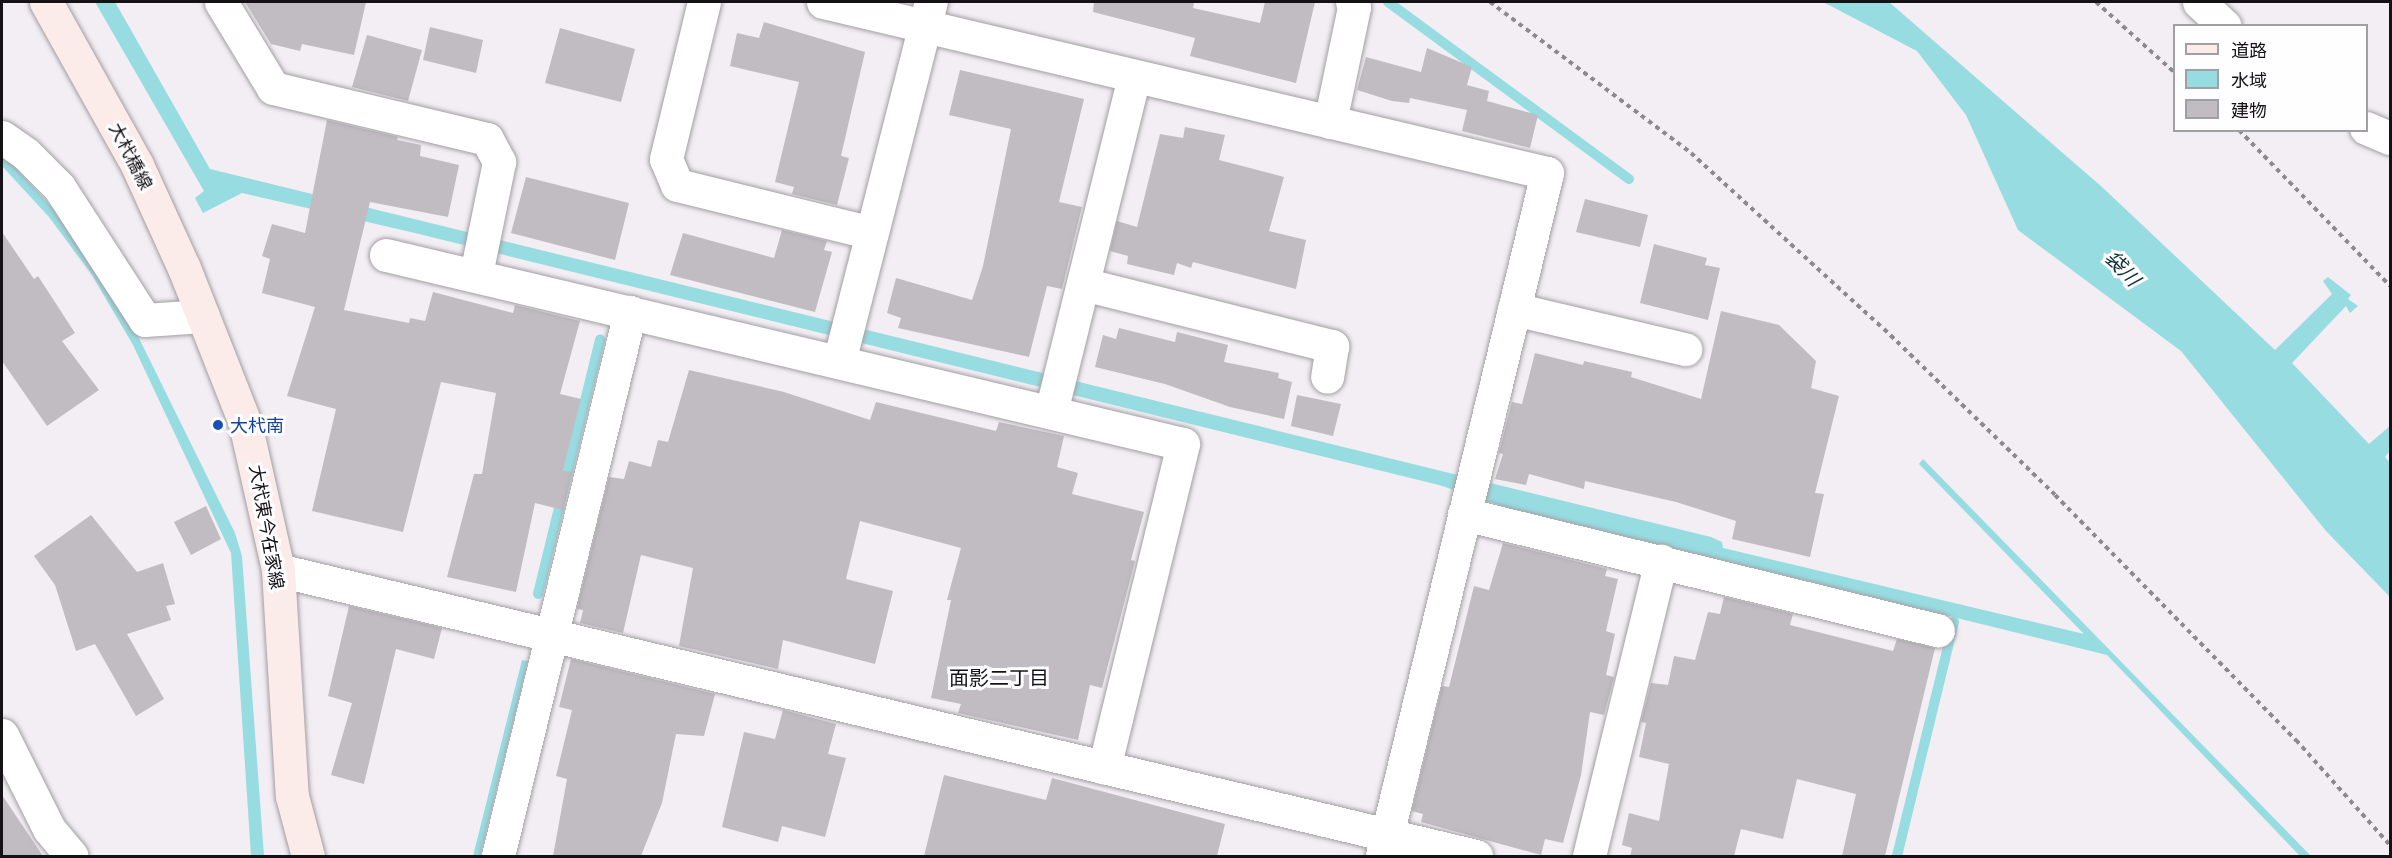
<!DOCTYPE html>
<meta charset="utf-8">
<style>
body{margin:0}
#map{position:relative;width:2392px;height:858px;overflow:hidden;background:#f2eef3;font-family:"Exo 2","Noto Sans JP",sans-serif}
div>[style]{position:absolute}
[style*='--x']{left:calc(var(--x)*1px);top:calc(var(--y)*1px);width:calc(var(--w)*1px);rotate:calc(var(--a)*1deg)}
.water>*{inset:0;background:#97dce1}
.stream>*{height:10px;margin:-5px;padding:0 5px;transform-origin:5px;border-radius:5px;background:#97dce1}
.building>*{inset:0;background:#c0bcc1}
.path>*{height:4px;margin-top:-2px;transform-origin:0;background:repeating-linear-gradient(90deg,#8d8a8e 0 4.5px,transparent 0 9px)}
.roads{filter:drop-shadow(0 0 2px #a29ea3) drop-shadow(0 0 2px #a29ea3)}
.street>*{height:33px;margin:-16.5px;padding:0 16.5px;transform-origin:16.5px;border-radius:16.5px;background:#fff}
.secondary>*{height:33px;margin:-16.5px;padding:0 16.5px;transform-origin:16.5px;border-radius:16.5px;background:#fbebe9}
.dots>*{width:16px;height:16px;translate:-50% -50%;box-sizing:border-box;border:3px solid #fefdff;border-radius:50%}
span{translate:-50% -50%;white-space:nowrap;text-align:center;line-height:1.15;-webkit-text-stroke:6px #fefdff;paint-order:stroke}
.street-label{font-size:18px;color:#141214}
.transit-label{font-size:18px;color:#164399}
.left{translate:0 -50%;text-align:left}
.water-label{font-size:20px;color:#0e3133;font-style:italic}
.neighbourhood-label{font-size:20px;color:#141214}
.frame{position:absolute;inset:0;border:3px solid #141214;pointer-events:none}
.legend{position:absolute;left:2173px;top:24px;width:195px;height:108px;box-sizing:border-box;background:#fefdff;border:2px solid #a09fa1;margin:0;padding:8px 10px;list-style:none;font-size:18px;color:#141214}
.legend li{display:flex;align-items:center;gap:12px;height:30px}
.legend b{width:30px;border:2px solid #a09fa1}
</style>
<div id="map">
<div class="water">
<i style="clip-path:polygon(95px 2px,115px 2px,210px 169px,1711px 537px,1722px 542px,1723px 548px,2084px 634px,1919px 464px,1923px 459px,2311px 856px,2300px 856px,2107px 655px,1505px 507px,1439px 485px,415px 233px,242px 193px,203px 213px,195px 198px,204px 191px)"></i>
<i style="clip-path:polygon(1823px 2px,1889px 2px,2102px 187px,2275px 350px,2332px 294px,2323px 281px,2328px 277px,2351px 295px,2348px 299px,2358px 306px,2350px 313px,2346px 306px,2292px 363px,2369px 444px,2390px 426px,2390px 451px,2385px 457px,2390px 463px,2390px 597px,2326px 531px,2181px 351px,2018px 230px,1966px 115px,1917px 51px)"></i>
<i style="clip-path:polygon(2px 153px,81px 239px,134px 328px,235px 533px,242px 556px,264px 856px,251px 856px,231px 553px,133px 345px,92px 275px,49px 217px,2px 166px)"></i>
<i style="clip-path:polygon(522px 660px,528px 661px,480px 856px,473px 856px)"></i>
</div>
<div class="stream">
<i style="--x:1388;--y:2;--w:299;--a:36.3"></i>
<i style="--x:538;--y:594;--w:262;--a:-76.3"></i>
<i style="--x:1897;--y:856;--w:241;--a:-76.3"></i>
</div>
<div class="building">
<i style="clip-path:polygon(245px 2px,366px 2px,354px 55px,302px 44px,300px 51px,271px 44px)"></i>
<i style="clip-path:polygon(1094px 2px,1194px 2px,1193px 8px,1260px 23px,1265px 2px,1315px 2px,1296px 83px,1190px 56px,1195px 38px,1093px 12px)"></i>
<i style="clip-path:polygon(764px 22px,865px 52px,841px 156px,849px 158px,837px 205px,792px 194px,794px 187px,775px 182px,799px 82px,730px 66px,737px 33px,759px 38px)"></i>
<i style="clip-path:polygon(430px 27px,483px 40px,476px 73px,423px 60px)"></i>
<i style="clip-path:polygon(560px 28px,635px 49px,621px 102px,545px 83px)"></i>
<i style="clip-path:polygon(367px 35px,422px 50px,408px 101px,352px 87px)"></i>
<i style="clip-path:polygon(1427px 48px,1472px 67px,1467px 85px,1489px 91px,1487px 101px,1538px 115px,1530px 148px,1462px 131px,1467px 110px,1410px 98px,1409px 103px,1392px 101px,1357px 90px,1366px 57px,1421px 72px)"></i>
<i style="clip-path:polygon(960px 70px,1084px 99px,1059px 202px,1082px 207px,1081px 211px,1062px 289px,1047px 286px,1029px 357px,898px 328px,901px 318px,887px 313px,896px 278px,972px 300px,983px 266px,1011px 129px,949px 115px)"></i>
<i style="clip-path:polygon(327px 120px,398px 137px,397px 140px,421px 145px,420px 156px,459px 165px,448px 217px,370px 202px,344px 310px,409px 323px,410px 318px,425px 321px,433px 292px,513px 313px,515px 305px,580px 321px,560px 394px,581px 399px,563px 471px,572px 472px,563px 510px,535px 503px,516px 592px,447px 577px,474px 474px,482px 474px,496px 393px,441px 382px,403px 532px,312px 511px,336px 409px,287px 396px,315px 307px,262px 293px,270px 259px,262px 256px,272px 224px,305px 233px)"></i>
<i style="clip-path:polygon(1185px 127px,1225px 135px,1219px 160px,1284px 177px,1269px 231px,1306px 240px,1296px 289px,1193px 262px,1191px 268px,1177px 263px,1174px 275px,1127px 264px,1128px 256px,1110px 251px,1117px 221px,1137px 227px,1160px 134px,1183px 138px)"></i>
<i style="clip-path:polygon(526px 177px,629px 203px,615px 260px,511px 233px)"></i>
<i style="clip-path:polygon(1585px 199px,1648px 215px,1640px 247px,1576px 232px)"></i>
<i style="clip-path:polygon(782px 230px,827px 241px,824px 250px,832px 252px,815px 312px,670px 275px,683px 233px,774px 258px)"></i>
<i style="clip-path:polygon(2px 232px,34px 279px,38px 276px,75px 333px,62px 341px,99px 390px,47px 426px,2px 361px)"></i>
<i style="clip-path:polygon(1654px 244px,1707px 258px,1705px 265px,1720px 268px,1708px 320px,1640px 303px)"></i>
<i style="clip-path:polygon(1721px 311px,1779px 325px,1816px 361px,1811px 388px,1839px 396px,1815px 493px,1824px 494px,1810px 557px,1732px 539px,1736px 521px,1676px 502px,1585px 481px,1584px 489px,1529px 474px,1526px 485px,1495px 479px,1503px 454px,1499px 453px,1512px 402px,1522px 404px,1535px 353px,1583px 365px,1584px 361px,1632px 372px,1631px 377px,1701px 399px)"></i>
<i style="clip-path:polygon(1119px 328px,1175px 342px,1177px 332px,1228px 345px,1224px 362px,1279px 373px,1278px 378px,1292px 382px,1284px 419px,1230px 407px,1165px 384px,1095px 367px,1103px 335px,1116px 339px)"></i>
<i style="clip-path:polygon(689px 370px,784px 392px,870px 420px,876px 402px,996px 431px,999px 422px,1064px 436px,1057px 467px,1078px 473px,1072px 494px,1144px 512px,1131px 560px,1135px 561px,1102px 688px,1090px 685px,1078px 740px,958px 713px,961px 704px,931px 698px,951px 600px,947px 600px,961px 548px,860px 521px,846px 579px,893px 591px,875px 664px,783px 640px,778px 669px,679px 646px,693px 568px,641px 555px,623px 633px,580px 623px,583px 610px,577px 609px,609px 477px,624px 479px,629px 461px,651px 467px,658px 440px,668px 442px)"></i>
<i style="clip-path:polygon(1297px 395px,1341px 404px,1333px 436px,1291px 426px)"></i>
<i style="clip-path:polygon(206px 506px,221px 539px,191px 555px,174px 522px)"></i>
<i style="clip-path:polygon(91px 515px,137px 572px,163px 563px,175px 604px,166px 606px,171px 620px,127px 634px,164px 699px,136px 716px,95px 644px,76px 651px,55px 585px,34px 556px)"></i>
<i style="clip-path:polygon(1503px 543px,1607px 569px,1605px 576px,1618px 579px,1606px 631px,1615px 634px,1606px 675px,1614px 677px,1604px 715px,1590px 712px,1581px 775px,1563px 843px,1545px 839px,1541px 855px,1421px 822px,1423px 814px,1412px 811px,1442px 686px,1449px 687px,1474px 586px,1489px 590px)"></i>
<i style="clip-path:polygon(1724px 597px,1793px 614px,1790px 625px,1893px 651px,1897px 639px,1935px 648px,1885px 856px,1842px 856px,1856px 794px,1797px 779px,1783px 839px,1741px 829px,1734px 856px,1630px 856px,1632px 848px,1622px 845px,1629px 813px,1659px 821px,1669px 764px,1639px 757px,1646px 723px,1641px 722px,1651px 683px,1668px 685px,1674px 656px,1695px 660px,1708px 612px,1720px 614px)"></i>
<i style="clip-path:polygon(349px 606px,442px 628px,434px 659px,396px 649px,364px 784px,331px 775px,352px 703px,328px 696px)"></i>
<i style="clip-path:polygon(571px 659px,715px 694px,704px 736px,676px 734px,662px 803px,641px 856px,553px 856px,567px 779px,556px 776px,572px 710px,559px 707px)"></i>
<i style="clip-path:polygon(783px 710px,836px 724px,828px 754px,846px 758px,825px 837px,782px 826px,778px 842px,722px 827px,744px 732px,775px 739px)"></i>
<i style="clip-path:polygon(944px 775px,1046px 800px,1052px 778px,1225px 824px,1217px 856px,924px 856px)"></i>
<i style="clip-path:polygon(2px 795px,43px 856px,2px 856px)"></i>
</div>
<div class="path">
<i style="--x:1490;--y:2;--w:251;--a:36.9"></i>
<i style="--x:1691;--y:153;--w:261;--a:42.4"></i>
<i style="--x:1884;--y:329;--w:238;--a:44.1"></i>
<i style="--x:2055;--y:495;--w:344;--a:45.5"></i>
<i style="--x:2296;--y:740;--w:141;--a:48.2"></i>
<i style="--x:2096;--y:2;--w:105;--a:41.9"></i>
<i style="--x:2239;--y:130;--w:217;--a:45.9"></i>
</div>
<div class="roads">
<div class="street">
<i style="--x:221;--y:2;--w:100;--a:58.8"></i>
<i style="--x:273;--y:88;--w:220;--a:13.4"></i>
<i style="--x:487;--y:139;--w:26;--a:62"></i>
<i style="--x:499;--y:162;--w:114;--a:101.6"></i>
<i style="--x:704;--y:2;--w:162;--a:103.6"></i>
<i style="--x:666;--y:159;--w:28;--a:67"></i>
<i style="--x:677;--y:185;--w:198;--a:13.8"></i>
<i style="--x:823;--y:2;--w:744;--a:13.29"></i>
<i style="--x:1547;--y:173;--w:703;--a:103.58"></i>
<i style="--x:2199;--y:2;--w:35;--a:43"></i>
<i style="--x:1330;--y:122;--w:117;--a:-78.2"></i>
<i style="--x:1354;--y:7;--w:5;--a:-112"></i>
<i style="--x:2366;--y:128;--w:26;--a:23"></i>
<i style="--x:2;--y:137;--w:29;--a:35"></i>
<i style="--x:26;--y:154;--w:47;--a:45"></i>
<i style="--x:59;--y:187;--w:158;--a:57.1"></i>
<i style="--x:145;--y:320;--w:58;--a:-3.9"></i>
<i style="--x:386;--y:255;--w:819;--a:13.34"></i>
<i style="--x:1183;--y:444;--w:333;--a:103.7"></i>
<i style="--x:1083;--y:284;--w:257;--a:14"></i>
<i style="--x:1332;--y:346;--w:31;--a:99"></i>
<i style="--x:1514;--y:309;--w:176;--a:13.2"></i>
<i style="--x:839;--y:362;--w:372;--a:-75.7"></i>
<i style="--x:1051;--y:412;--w:346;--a:-76.1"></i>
<i style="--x:1464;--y:514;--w:488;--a:13.8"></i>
<i style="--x:278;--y:570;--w:1232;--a:13.43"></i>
<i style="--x:2;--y:735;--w:105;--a:63.4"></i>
<i style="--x:49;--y:829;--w:35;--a:50"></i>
<i style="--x:498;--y:856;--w:560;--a:-76.36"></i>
<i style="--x:1589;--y:856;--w:304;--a:-76.3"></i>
</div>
<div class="secondary">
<i style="--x:46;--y:2;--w:187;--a:60.8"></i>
<i style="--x:137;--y:165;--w:113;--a:65.5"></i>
<i style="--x:184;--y:268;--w:167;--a:68.5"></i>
<i style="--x:245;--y:423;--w:151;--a:77.3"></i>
<i style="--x:278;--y:570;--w:226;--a:86.5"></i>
<i style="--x:292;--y:796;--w:62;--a:75.1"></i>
</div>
</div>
<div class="dots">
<i style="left:218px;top:425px;background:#1a4fb4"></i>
</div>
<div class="street-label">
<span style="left:131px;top:156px;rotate:63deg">大杙橋線</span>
<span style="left:267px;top:527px;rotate:80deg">大杙東今在家線</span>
</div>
<div class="transit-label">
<span class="left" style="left:230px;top:425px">大杙南</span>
</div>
<div class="water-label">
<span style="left:2123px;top:268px;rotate:47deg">袋川</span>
</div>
<div class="neighbourhood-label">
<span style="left:999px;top:677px">面影二丁目</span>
</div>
<div class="frame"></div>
<ul class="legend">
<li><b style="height:8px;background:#fbebe9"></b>道路</li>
<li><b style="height:16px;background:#97dce1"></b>水域</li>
<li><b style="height:16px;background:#c0bcc1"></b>建物</li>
</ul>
</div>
